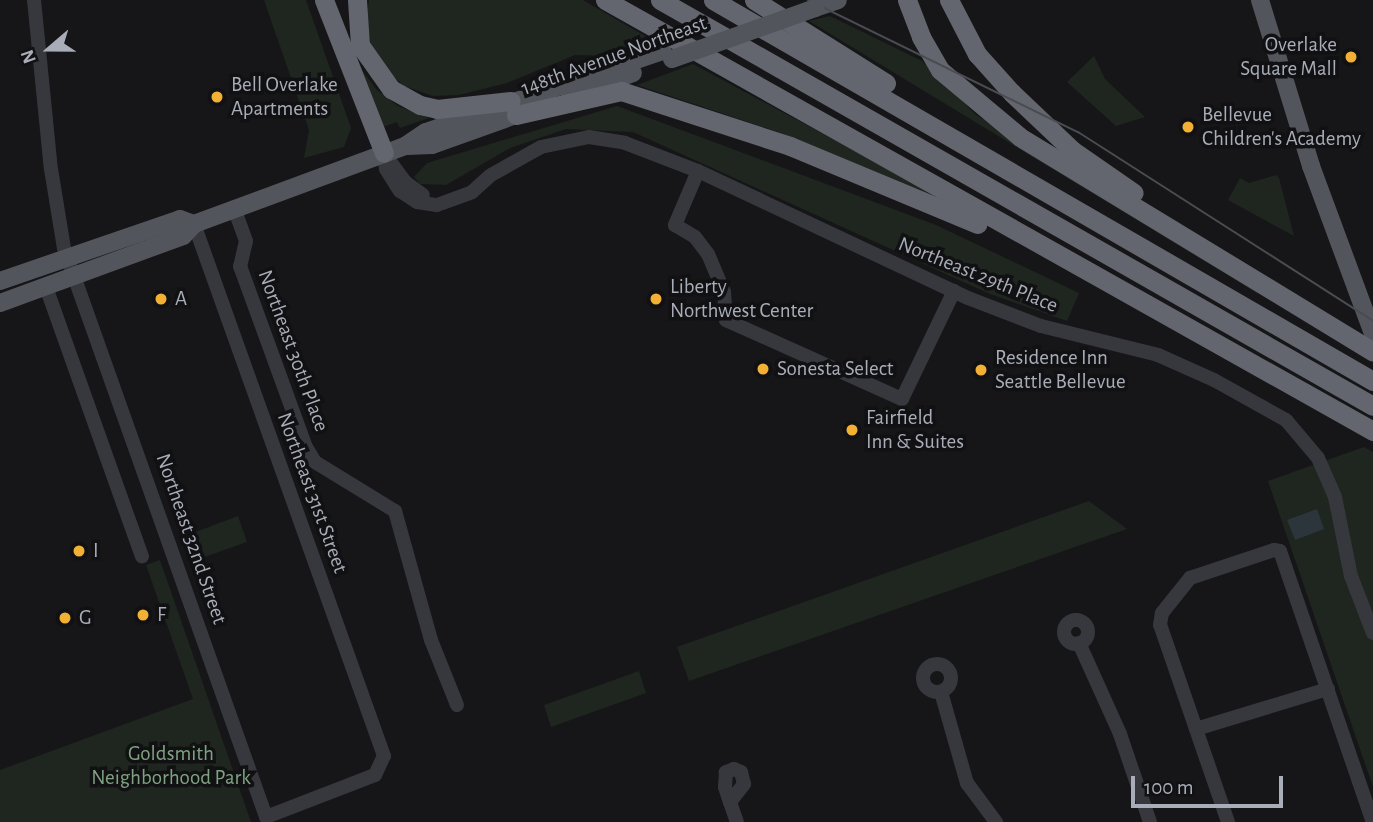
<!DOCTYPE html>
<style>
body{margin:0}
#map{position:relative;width:1373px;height:822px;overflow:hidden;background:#161618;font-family:"Alegreya Sans",sans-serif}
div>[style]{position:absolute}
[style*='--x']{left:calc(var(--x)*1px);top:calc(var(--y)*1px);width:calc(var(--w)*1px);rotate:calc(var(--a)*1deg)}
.green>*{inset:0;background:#1e261f}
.water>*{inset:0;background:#2c353c}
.minor>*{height:14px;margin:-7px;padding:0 7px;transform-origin:7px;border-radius:7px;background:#37383d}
.minor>.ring{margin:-7px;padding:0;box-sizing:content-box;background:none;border:14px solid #37383d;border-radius:50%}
.major>*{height:18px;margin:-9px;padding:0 9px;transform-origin:9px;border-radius:9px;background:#53555c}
.highway>*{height:19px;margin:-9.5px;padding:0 9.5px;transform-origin:9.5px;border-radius:9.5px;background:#63666e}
.tram>*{height:2px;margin:-1px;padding:0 1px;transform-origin:1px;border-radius:1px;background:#4a4c52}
.major-bridge>*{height:18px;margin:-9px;padding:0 9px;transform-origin:9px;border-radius:9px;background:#53555c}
.dots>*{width:19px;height:19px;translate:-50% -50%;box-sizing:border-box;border:4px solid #111113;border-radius:50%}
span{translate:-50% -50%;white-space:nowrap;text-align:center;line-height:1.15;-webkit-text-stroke:7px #111113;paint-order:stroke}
.poi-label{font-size:21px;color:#a8adb8}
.right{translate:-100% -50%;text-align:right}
.left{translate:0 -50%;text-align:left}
.street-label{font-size:21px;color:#a8adb8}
.park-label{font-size:21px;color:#7fa381}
.north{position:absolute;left:14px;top:14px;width:70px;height:70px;-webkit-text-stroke:5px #111113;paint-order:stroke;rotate:250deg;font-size:19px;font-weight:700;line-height:28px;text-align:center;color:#a8adb8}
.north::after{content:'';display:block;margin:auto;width:24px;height:32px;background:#a8adb8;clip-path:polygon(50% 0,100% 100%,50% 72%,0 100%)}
.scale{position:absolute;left:1131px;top:776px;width:152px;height:32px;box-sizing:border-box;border:4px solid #a8adb8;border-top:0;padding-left:9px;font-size:21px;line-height:24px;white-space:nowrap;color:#a8adb8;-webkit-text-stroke:5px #111113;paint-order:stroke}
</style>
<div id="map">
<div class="green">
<i style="clip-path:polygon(264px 0,306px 0,351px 128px,344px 147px,304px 158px,309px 130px)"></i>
<i style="clip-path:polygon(369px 0,583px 0,657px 43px,625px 56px,575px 55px,507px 83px,459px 95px,433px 96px,404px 86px,386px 70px,371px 46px,366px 22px)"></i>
<i style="clip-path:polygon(830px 16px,922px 61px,975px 114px,1260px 288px,1257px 293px,809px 21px)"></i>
<i style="clip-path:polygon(1094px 56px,1105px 79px,1145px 117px,1116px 126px,1067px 82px)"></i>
<i style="clip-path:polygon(693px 64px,970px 213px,778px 132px,637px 85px)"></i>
<i style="clip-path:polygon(358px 65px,377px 90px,398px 106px,429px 118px,400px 128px,397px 122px,383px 127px)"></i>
<i style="clip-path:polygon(617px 106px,936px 225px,1079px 293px,1067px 321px,990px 294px,633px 132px,566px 129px,510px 148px,446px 185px,420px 184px,414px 177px,427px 163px)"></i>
<i style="clip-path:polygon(1276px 175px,1279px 178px,1294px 236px,1228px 200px,1240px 178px,1249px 183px)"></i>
<i style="clip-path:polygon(1364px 447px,1373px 452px,1373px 787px,1268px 481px)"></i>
<i style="clip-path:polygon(1089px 501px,1127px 529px,689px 681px,677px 647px)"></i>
<i style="clip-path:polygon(238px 516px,247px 542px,199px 559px,190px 534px)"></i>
<i style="clip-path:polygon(160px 560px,251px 822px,0 822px,0 770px,193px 699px,146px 565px)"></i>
<i style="clip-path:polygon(639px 671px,646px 693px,551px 727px,544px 705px)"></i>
</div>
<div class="water">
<i style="clip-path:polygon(1317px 509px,1324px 529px,1295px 540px,1287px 520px)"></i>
</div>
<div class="minor">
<i style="--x:34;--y:0;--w:170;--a:84.3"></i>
<i style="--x:51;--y:169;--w:80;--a:80.7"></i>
<i style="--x:64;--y:248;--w:604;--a:70.45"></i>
<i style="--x:266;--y:817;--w:117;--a:-21.1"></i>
<i style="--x:375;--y:775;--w:21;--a:-65"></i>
<i style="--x:384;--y:756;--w:565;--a:-109.65"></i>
<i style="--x:384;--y:153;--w:16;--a:83"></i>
<i style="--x:386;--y:169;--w:26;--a:58"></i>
<i style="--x:400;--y:191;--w:20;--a:33"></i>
<i style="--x:417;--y:202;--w:20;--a:9"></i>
<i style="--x:437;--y:205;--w:37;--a:-20"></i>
<i style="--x:472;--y:192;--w:25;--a:-42"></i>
<i style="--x:491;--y:175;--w:57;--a:-29.2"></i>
<i style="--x:541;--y:147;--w:49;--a:-11.8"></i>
<i style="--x:589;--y:137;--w:36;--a:9"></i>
<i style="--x:625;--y:143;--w:78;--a:21"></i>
<i style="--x:698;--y:171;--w:298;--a:25.2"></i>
<i style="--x:968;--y:298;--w:78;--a:21"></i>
<i style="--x:1041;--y:326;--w:121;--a:13.9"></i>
<i style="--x:1158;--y:355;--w:61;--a:24.1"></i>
<i style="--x:1214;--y:380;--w:82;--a:29.1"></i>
<i style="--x:1286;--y:420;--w:50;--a:49.9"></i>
<i style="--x:1318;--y:458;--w:43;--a:66.4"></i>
<i style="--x:1335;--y:497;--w:81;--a:78.6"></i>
<i style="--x:1351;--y:576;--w:61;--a:68.9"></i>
<i style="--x:384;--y:153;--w:36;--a:54"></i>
<i style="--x:405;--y:182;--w:22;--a:36"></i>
<i style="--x:698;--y:171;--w:59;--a:113.1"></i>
<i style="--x:675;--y:225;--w:23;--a:31"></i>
<i style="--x:695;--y:237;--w:21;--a:53"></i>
<i style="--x:708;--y:254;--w:41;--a:67.2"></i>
<i style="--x:724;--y:292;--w:28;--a:86"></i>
<i style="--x:726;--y:320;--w:193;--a:24.2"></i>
<i style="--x:902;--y:399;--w:120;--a:-64.3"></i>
<i style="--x:234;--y:208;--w:35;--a:70"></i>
<i style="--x:246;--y:241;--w:26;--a:103"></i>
<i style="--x:240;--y:266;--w:193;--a:70"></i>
<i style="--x:306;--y:447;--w:17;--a:59"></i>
<i style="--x:315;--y:462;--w:94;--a:31.5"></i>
<i style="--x:395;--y:511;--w:134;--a:74.4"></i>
<i style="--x:431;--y:640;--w:70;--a:68.2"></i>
<i style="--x:46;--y:287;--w:286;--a:70.4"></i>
<i class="ring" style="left:1064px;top:620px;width:10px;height:10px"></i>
<i style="--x:1079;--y:643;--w:100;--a:65.7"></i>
<i style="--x:1120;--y:734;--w:93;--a:71.2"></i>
<i class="ring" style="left:923px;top:664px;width:14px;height:14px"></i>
<i style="--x:941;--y:692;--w:95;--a:74.1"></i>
<i style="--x:967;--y:783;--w:49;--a:53.4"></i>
<i style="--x:1196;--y:729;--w:138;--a:-16.9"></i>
<i style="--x:730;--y:802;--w:23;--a:-52"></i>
<i style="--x:744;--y:784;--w:12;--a:-104"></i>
<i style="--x:741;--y:772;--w:8;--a:-157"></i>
<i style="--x:734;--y:769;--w:9;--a:159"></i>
<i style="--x:726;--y:772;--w:15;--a:94"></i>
<i style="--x:725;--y:787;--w:16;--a:72"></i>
<i style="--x:730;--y:802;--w:21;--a:71"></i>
<i style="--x:1228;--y:822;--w:208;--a:-109"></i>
<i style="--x:1160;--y:625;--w:12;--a:-81"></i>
<i style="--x:1162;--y:613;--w:45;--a:-51.3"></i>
<i style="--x:1190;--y:578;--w:89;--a:-18.4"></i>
<i style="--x:1274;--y:550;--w:6;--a:9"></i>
<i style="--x:1280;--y:551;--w:287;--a:71.1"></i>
</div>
<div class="major">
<i style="--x:1260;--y:0;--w:174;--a:72.9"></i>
<i style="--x:1311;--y:166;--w:179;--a:69.7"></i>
<i style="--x:815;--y:8;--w:24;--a:-19"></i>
<i style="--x:570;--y:96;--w:67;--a:-20.1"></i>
<i style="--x:407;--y:146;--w:25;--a:-2"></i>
<i style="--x:432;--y:145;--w:101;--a:-19.7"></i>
<i style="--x:0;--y:281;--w:190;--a:-19"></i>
<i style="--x:180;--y:219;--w:15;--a:20"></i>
<i style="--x:0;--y:303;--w:195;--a:-20.1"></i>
<i style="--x:183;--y:236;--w:16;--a:-47"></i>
<i style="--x:194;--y:224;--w:225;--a:-20.3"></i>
<i style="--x:405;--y:146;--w:25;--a:-34"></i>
<i style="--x:426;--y:132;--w:250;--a:-18.9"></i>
</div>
<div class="highway">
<i style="--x:324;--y:0;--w:164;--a:68.6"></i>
<i style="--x:357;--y:0;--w:45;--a:86.2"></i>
<i style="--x:360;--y:45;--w:54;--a:54.8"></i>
<i style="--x:391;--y:89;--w:33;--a:29"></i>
<i style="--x:420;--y:105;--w:17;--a:13"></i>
<i style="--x:437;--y:109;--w:74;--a:-6.2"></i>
<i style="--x:605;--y:0;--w:881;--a:29.3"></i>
<i style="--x:660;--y:0;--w:820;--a:29.66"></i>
<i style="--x:713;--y:0;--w:762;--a:30"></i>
<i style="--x:754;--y:0;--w:156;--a:32.2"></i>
<i style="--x:907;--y:0;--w:40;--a:69"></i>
<i style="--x:921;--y:37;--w:38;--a:60"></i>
<i style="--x:940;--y:70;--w:104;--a:39.9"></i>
<i style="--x:1020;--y:137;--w:413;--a:31.3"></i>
<i style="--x:949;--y:0;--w:61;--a:62.6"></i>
<i style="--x:977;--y:54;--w:52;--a:48.1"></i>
<i style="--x:1012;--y:93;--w:83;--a:43.5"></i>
<i style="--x:1072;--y:150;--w:75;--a:34.7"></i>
<i style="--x:516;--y:115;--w:108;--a:-12.9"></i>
<i style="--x:621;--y:91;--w:178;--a:18"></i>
<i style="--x:790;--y:146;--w:203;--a:22.6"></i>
</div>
<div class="tram">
<i style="--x:808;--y:0;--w:301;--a:26.1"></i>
<i style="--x:1078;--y:132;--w:350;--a:32.6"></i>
</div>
<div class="major-bridge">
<i style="--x:672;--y:59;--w:152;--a:-19.6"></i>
</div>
<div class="dots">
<i style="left:1351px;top:57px;background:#f2b134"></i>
<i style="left:217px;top:97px;background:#f2b134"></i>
<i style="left:1188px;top:127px;background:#f2b134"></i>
<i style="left:161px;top:299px;background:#f2b134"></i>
<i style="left:656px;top:299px;background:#f2b134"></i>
<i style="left:763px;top:369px;background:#f2b134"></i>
<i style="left:981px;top:370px;background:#f2b134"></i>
<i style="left:852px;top:430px;background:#f2b134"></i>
<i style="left:79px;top:551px;background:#f2b134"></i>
<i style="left:143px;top:615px;background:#f2b134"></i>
<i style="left:65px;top:618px;background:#f2b134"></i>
</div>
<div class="poi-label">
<span class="right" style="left:1337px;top:57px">Overlake<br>Square Mall</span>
<span class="left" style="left:231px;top:97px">Bell Overlake<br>Apartments</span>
<span class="left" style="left:1202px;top:127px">Bellevue<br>Children's Academy</span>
<span class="left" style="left:670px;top:299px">Liberty<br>Northwest Center</span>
<span class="left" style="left:175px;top:299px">A</span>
<span class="left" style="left:995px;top:370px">Residence Inn<br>Seattle Bellevue</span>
<span class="left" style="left:777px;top:369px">Sonesta Select</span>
<span class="left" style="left:866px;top:430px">Fairfield<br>Inn &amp; Suites</span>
<span class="left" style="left:93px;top:551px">I</span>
<span class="left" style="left:157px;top:615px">F</span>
<span class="left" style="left:79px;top:618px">G</span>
</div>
<div class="street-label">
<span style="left:614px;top:56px;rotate:-20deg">148th Avenue Northeast</span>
<span style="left:978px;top:275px;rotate:22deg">Northeast 29th Place</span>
<span style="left:293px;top:351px;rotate:70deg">Northeast 30th Place</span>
<span style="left:312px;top:493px;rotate:70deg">Northeast 31st Street</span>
<span style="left:191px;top:539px;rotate:71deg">Northeast 32nd Street</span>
</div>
<div class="park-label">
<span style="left:171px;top:766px">Goldsmith<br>Neighborhood Park</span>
</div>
<div class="north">N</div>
<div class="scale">100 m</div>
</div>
